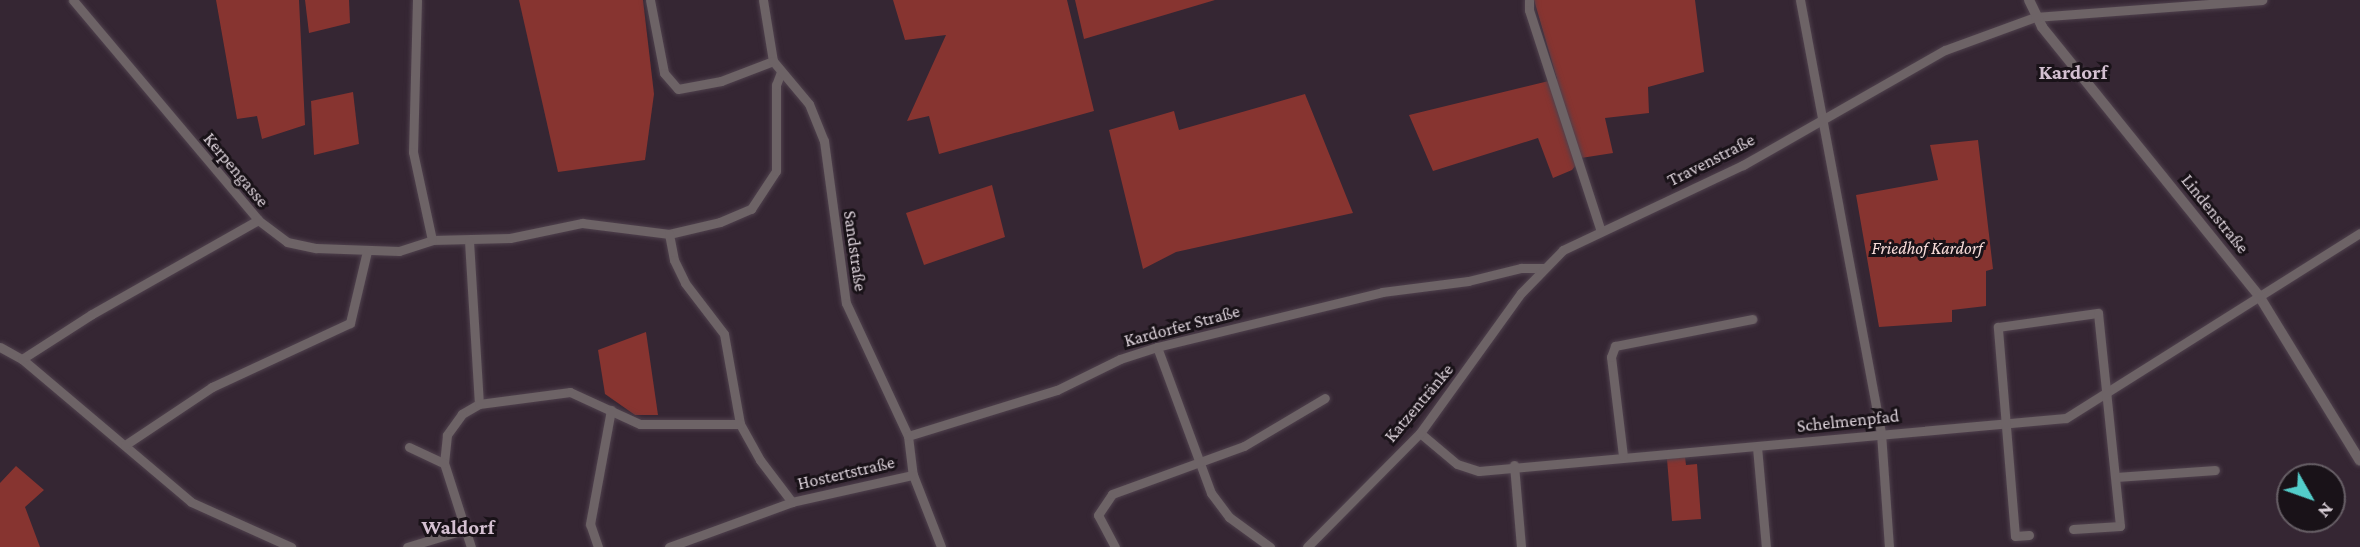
<!DOCTYPE html>
<meta charset="utf-8">
<style>
body{margin:0}
#map{position:relative;width:2360px;height:547px;overflow:hidden;background:#352633;font-family:"Crimson Pro",serif}
div>[style]{position:absolute}
[style*='--x']{left:calc(var(--x)*1px);top:calc(var(--y)*1px);width:calc(var(--w)*1px);rotate:calc(var(--a)*1deg)}
.green>*{inset:0;background:#873430}
.roads{filter:drop-shadow(0 0 2px #4f414d) drop-shadow(0 0 2px #4f414d)}
.minor>*{height:9px;margin:-4.5px;padding:0 4.5px;transform-origin:4.5px;border-radius:4.5px;background:#6d6366}
.tertiary>*{height:10px;margin:-5px;padding:0 5px;transform-origin:5px;border-radius:5px;background:#6d6366}
span{translate:-50% -50%;white-space:nowrap;text-align:center;line-height:1.15;-webkit-text-stroke:6px #191218;paint-order:stroke}
.street-label{font-size:18px;color:#dad0d8}
.park-label{font-size:18px;color:#f8dcd9;font-style:italic}
.quarter-label{font-size:21px;color:#d4c0d1;font-weight:700}
.north{position:absolute;left:2276px;top:463px;width:70px;height:70px;box-sizing:border-box;background:#191218;border:2px solid #665e65;border-radius:50%;rotate:130deg;font-size:19px;font-weight:700;line-height:28px;text-align:center;color:#dad0d8}
.north::after{content:'';display:block;margin:auto;width:24px;height:32px;background:#53cdca;clip-path:polygon(50% 0,100% 100%,50% 72%,0 100%)}
</style>
<div id="map">
<div class="green">
<i style="clip-path:polygon(216px 0,299px 0,305px 125px,262px 139px,257px 116px,237px 119px)"></i>
<i style="clip-path:polygon(305px 0,349px 0,350px 23px,309px 33px)"></i>
<i style="clip-path:polygon(519px 0,643px 0,654px 94px,645px 160px,558px 172px)"></i>
<i style="clip-path:polygon(893px 0,1067px 0,1094px 111px,939px 154px,929px 116px,907px 121px,946px 35px,905px 40px)"></i>
<i style="clip-path:polygon(1075px 0,1215px 0,1084px 39px)"></i>
<i style="clip-path:polygon(1534px 0,1695px 0,1704px 72px,1648px 87px,1649px 113px,1605px 118px,1613px 153px,1581px 158px,1572px 170px,1553px 178px,1538px 138px,1433px 171px,1409px 115px,1557px 79px)"></i>
<i style="clip-path:polygon(353px 92px,359px 144px,314px 155px,311px 101px)"></i>
<i style="clip-path:polygon(1305px 94px,1353px 213px,1176px 252px,1143px 269px,1109px 130px,1174px 111px,1179px 130px)"></i>
<i style="clip-path:polygon(1978px 140px,1993px 269px,1986px 271px,1986px 306px,1952px 310px,1952px 322px,1879px 327px,1856px 195px,1938px 180px,1930px 145px)"></i>
<i style="clip-path:polygon(992px 185px,1005px 237px,924px 265px,906px 213px)"></i>
<i style="clip-path:polygon(646px 332px,658px 415px,635px 415px,605px 394px,598px 350px)"></i>
<i style="clip-path:polygon(1685px 457px,1686px 465px,1697px 464px,1701px 519px,1672px 521px,1667px 459px)"></i>
<i style="clip-path:polygon(16px 466px,44px 490px,25px 507px,40px 547px,0 547px,0 483px)"></i>
</div>
<div class="roads">
<div class="minor">
<i style="--x:73;--y:0;--w:287;--a:49.9"></i>
<i style="--x:258;--y:220;--w:36;--a:37"></i>
<i style="--x:287;--y:242;--w:30;--a:12"></i>
<i style="--x:316;--y:248;--w:83;--a:2.1"></i>
<i style="--x:399;--y:251;--w:35;--a:-18"></i>
<i style="--x:432;--y:240;--w:78;--a:-1.5"></i>
<i style="--x:510;--y:238;--w:74;--a:-11.8"></i>
<i style="--x:582;--y:223;--w:88;--a:7.2"></i>
<i style="--x:669;--y:234;--w:52;--a:-13.2"></i>
<i style="--x:720;--y:222;--w:34;--a:-23"></i>
<i style="--x:751;--y:209;--w:45;--a:-56.7"></i>
<i style="--x:776;--y:171;--w:86;--a:-90"></i>
<i style="--x:776;--y:85;--w:14;--a:-69"></i>
<i style="--x:417;--y:0;--w:152;--a:91.5"></i>
<i style="--x:413;--y:152;--w:90;--a:77.8"></i>
<i style="--x:650;--y:0;--w:74;--a:79.1"></i>
<i style="--x:664;--y:73;--w:21;--a:49"></i>
<i style="--x:678;--y:89;--w:44;--a:-10.5"></i>
<i style="--x:721;--y:81;--w:56;--a:-21"></i>
<i style="--x:763;--y:0;--w:62;--a:80.7"></i>
<i style="--x:773;--y:61;--w:56;--a:50.1"></i>
<i style="--x:809;--y:104;--w:40;--a:68"></i>
<i style="--x:824;--y:141;--w:163;--a:82.3"></i>
<i style="--x:846;--y:303;--w:147;--a:65"></i>
<i style="--x:908;--y:436;--w:39;--a:83"></i>
<i style="--x:913;--y:475;--w:77;--a:68.7"></i>
<i style="--x:1529;--y:0;--w:10;--a:90"></i>
<i style="--x:1529;--y:10;--w:232;--a:72"></i>
<i style="--x:1800;--y:0;--w:441;--a:79.4"></i>
<i style="--x:1881;--y:433;--w:114;--a:86"></i>
<i style="--x:669;--y:234;--w:26;--a:79"></i>
<i style="--x:674;--y:260;--w:25;--a:64"></i>
<i style="--x:685;--y:283;--w:64;--a:52.6"></i>
<i style="--x:724;--y:334;--w:91;--a:79.9"></i>
<i style="--x:740;--y:424;--w:41;--a:60.9"></i>
<i style="--x:760;--y:460;--w:53;--a:52.7"></i>
<i style="--x:469;--y:241;--w:163;--a:86.5"></i>
<i style="--x:479;--y:404;--w:20;--a:150"></i>
<i style="--x:462;--y:414;--w:26;--a:126"></i>
<i style="--x:447;--y:435;--w:28;--a:96"></i>
<i style="--x:444;--y:463;--w:88;--a:72.2"></i>
<i style="--x:0;--y:347;--w:25;--a:29"></i>
<i style="--x:22;--y:359;--w:221;--a:40.2"></i>
<i style="--x:191;--y:502;--w:110;--a:24.2"></i>
<i style="--x:1157;--y:347;--w:156;--a:69.7"></i>
<i style="--x:1211;--y:493;--w:30;--a:53"></i>
<i style="--x:1229;--y:517;--w:51;--a:36.2"></i>
<i style="--x:22;--y:359;--w:83;--a:-32.7"></i>
<i style="--x:92;--y:314;--w:191;--a:-29.5"></i>
<i style="--x:479;--y:404;--w:92;--a:-7.5"></i>
<i style="--x:570;--y:392;--w:77;--a:24.6"></i>
<i style="--x:640;--y:424;--w:100;--a:0"></i>
<i style="--x:1420;--y:433;--w:48;--a:40"></i>
<i style="--x:1457;--y:464;--w:23;--a:18"></i>
<i style="--x:1479;--y:471;--w:589;--a:-5.16"></i>
<i style="--x:2066;--y:418;--w:347;--a:-32.2"></i>
<i style="--x:908;--y:436;--w:156;--a:-17.2"></i>
<i style="--x:1057;--y:390;--w:70;--a:-26.2"></i>
<i style="--x:1120;--y:359;--w:39;--a:-18"></i>
<i style="--x:1157;--y:347;--w:232;--a:-13.7"></i>
<i style="--x:1382;--y:292;--w:87;--a:-7.3"></i>
<i style="--x:1468;--y:281;--w:55;--a:-13.8"></i>
<i style="--x:1521;--y:268;--w:23;--a:0"></i>
<i style="--x:125;--y:445;--w:105;--a:-33.7"></i>
<i style="--x:212;--y:387;--w:152;--a:-24.9"></i>
<i style="--x:350;--y:323;--w:74;--a:-76.7"></i>
<i style="--x:409;--y:447;--w:38;--a:25"></i>
<i style="--x:1757;--y:447;--w:100;--a:84.9"></i>
<i style="--x:1623;--y:456;--w:100;--a:-96.9"></i>
<i style="--x:1611;--y:357;--w:12;--a:-70"></i>
<i style="--x:1615;--y:346;--w:140;--a:-11.1"></i>
<i style="--x:1514;--y:465;--w:82;--a:85.1"></i>
<i style="--x:2117;--y:477;--w:98;--a:-4.1"></i>
<i style="--x:2029;--y:535;--w:14;--a:176"></i>
<i style="--x:2015;--y:536;--w:210;--a:-94.7"></i>
<i style="--x:1998;--y:327;--w:101;--a:-8"></i>
<i style="--x:2098;--y:313;--w:214;--a:84.1"></i>
<i style="--x:2120;--y:526;--w:47;--a:176.3"></i>
<i style="--x:407;--y:547;--w:59;--a:-16.9"></i>
<i style="--x:598;--y:547;--w:24;--a:-109"></i>
<i style="--x:590;--y:524;--w:116;--a:-79.6"></i>
<i style="--x:669;--y:547;--w:131;--a:-20.1"></i>
<i style="--x:792;--y:502;--w:124;--a:-12.6"></i>
<i style="--x:1115;--y:547;--w:36;--a:-118"></i>
<i style="--x:1098;--y:515;--w:25;--a:-56"></i>
<i style="--x:1112;--y:494;--w:140;--a:-20"></i>
<i style="--x:1244;--y:446;--w:94;--a:-30.7"></i>
<i style="--x:1307;--y:547;--w:161;--a:-45.3"></i>
<i style="--x:1420;--y:433;--w:173;--a:-54.2"></i>
<i style="--x:1521;--y:293;--w:60;--a:-45.7"></i>
<i style="--x:1563;--y:250;--w:199;--a:-25.3"></i>
<i style="--x:1743;--y:165;--w:232;--a:-29.7"></i>
<i style="--x:1945;--y:50;--w:96;--a:-20.1"></i>
<i style="--x:2035;--y:17;--w:228;--a:-4.3"></i>
</div>
<div class="tertiary">
<i style="--x:2029;--y:0;--w:30;--a:64"></i>
<i style="--x:2042;--y:27;--w:346;--a:51.1"></i>
<i style="--x:2259;--y:296;--w:193;--a:58.5"></i>
</div>
</div>
<div class="street-label">
<span style="left:1711px;top:160px;rotate:-27deg">Travenstraße</span>
<span style="left:236px;top:170px;rotate:50deg">Kerpengasse</span>
<span style="left:2215px;top:214px;rotate:51deg">Lindenstraße</span>
<span style="left:855px;top:251px;rotate:82deg">Sandstraße</span>
<span style="left:1182px;top:326px;rotate:-15deg">Kardorfer Straße</span>
<span style="left:1419px;top:403px;rotate:-50deg">Katzentränke</span>
<span style="left:1848px;top:421px;rotate:-6deg">Schelmenpfad</span>
<span style="left:846px;top:473px;rotate:-13deg">Hostertstraße</span>
</div>
<div class="park-label">
<span style="left:1927px;top:248px">Friedhof Kardorf</span>
</div>
<div class="quarter-label">
<span style="left:2073px;top:72px">Kardorf</span>
<span style="left:458px;top:527px">Waldorf</span>
</div>
<div class="north">N</div>
</div>
